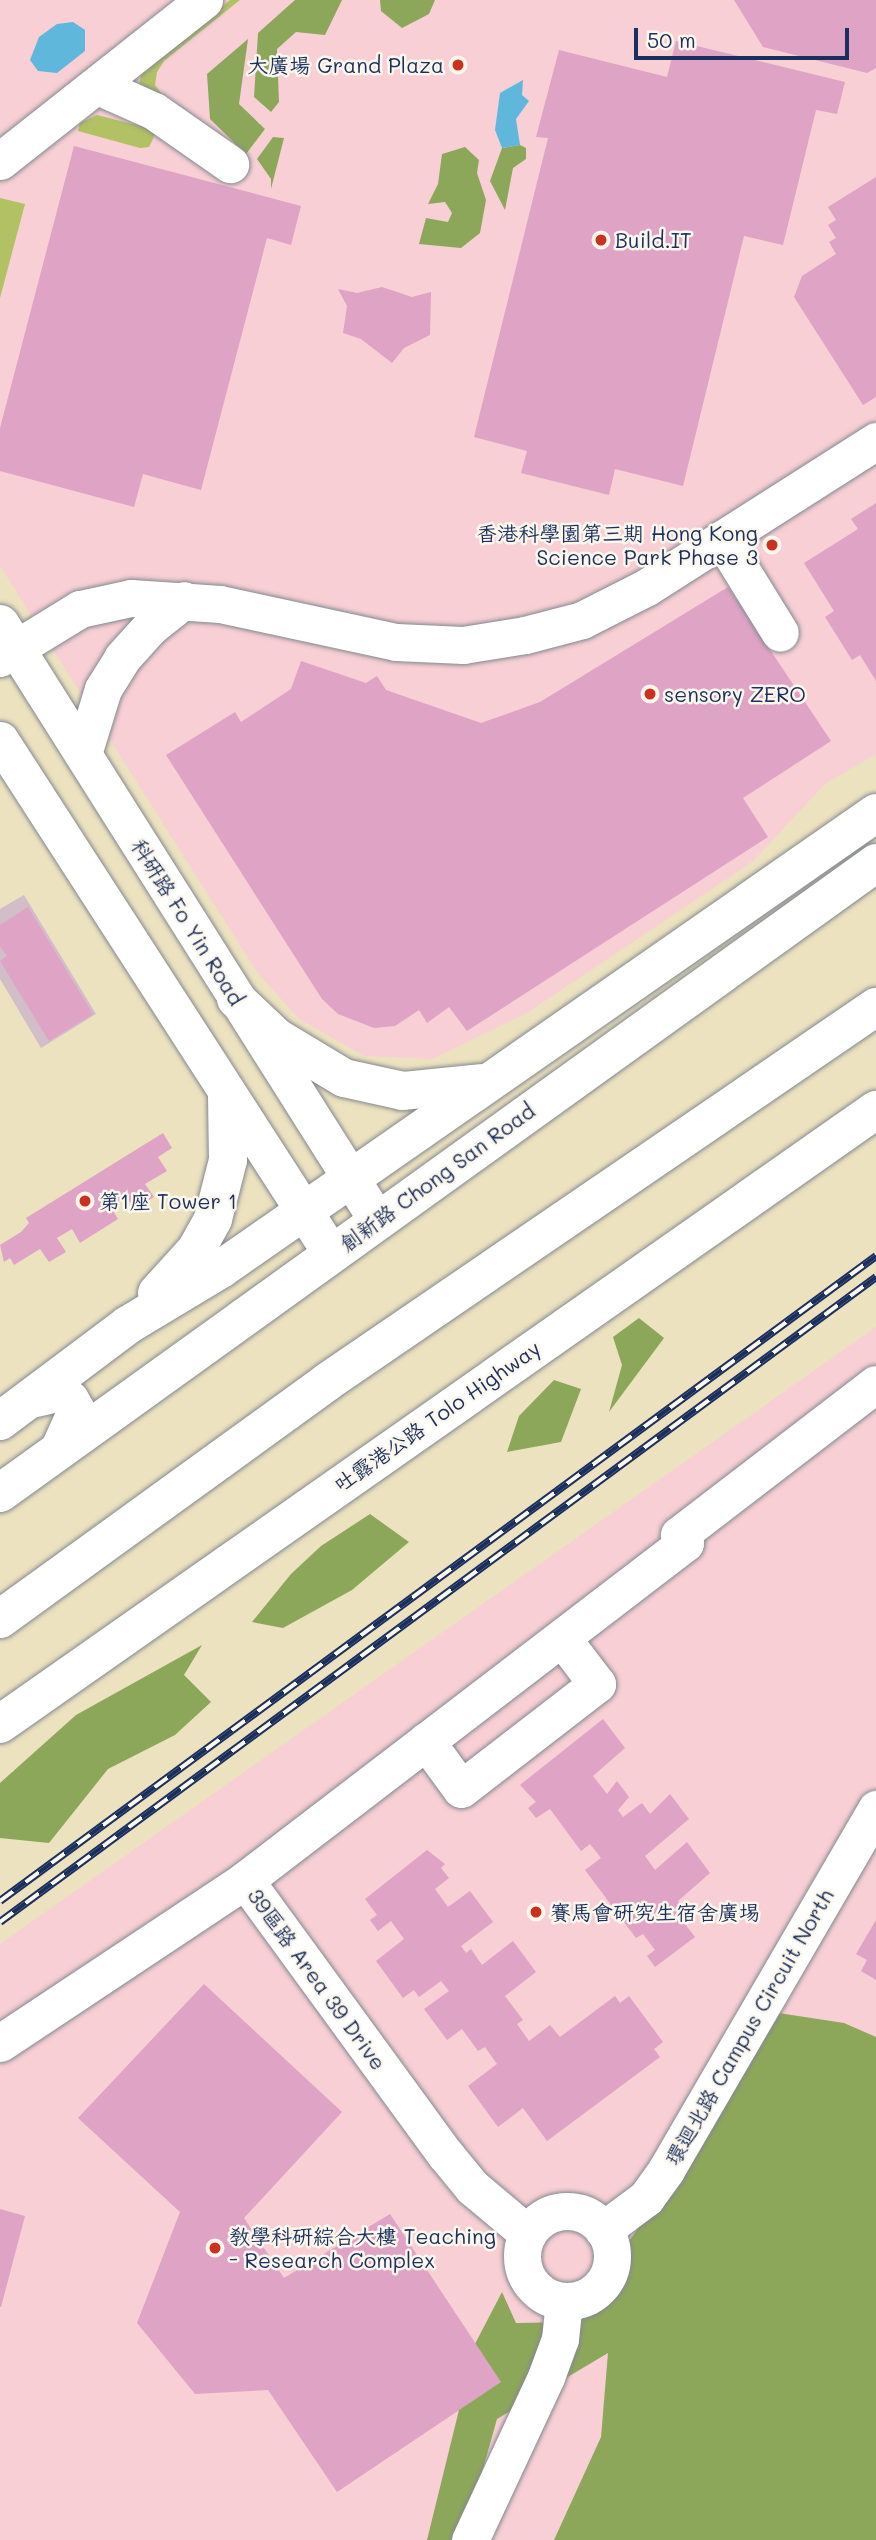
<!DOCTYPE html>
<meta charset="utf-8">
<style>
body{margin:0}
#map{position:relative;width:876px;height:2540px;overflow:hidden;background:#ece2c0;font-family:Mali,"LXGW WenKai TC",sans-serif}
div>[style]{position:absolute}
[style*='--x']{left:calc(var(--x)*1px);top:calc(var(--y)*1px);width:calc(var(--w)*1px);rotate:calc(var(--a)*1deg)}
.built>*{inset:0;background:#f7cfd4}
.industrial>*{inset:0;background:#d2bdc8}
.green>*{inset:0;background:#b2c164}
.forest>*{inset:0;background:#8da75a}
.water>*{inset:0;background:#5fb7dc}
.building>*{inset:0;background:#dea3c5}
.roads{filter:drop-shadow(0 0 2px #84888f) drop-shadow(0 0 2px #84888f)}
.minor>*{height:37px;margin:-18.5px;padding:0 18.5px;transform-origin:18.5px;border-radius:18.5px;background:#fff}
.minor>.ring{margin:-18.5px;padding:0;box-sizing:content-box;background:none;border:37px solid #fff;border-radius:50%}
.major>*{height:38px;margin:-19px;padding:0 19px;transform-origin:19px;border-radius:19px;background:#fff}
.highway>*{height:38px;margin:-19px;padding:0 19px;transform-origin:19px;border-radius:19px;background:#fff}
.rail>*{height:8px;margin-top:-4px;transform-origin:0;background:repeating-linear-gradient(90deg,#fbf7ec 0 16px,#1b2f5e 0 32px);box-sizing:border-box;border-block:2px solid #1b2f5e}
.dots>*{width:19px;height:19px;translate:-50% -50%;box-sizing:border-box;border:4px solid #fbf7ec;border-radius:50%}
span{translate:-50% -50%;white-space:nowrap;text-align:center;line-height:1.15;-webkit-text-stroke:5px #fbf7ec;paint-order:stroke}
.poi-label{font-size:21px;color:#1b2f5e}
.right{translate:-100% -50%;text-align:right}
.left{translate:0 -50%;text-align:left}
.street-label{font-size:21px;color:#1b2f5e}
.scale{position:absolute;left:634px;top:28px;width:215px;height:32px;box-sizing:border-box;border:4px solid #1b2f5e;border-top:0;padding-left:9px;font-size:21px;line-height:24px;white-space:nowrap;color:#1b2f5e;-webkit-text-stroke:5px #fbf7ec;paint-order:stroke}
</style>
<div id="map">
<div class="built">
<i style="clip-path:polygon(0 0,876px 0,876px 754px,825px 784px,752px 862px,527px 1013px,432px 1059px,364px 1056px,299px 1019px,257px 972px,0 566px)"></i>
<i style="clip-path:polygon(876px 1327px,876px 2540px,0 2540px,0 1944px)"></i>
</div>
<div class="industrial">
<i style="clip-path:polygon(24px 895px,96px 1014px,41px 1048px,0 979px,0 909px)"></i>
</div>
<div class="green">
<i style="clip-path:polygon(230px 0,240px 0,164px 61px,157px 72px,155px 85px,168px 103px,139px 89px,141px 73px)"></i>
<i style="clip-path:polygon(97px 115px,156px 130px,153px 139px,149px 147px,140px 148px,78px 131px,80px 123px)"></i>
<i style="clip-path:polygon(0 198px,25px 204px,0 298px)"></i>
</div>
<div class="forest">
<i style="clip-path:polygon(295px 0,342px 0,325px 35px,296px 32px,277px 49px,279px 102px,271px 112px,254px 97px,258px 33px)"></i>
<i style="clip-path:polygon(380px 0,435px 0,429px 14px,402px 28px,381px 11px)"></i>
<i style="clip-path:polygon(248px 39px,239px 104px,265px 129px,246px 154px,210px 119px,207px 74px)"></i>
<i style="clip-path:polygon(273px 137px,284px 138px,271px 189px,271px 179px,257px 159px)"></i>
<i style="clip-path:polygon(520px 145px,526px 148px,526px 159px,513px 168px,505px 210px,490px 181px,502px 148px)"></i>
<i style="clip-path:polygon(465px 147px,479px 160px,477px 173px,486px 200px,480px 233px,461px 248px,419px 244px,426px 218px,448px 222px,452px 213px,445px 202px,428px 204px,438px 184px,442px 154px)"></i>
<i style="clip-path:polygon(639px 1318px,664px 1338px,609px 1412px,622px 1365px,613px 1337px)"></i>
<i style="clip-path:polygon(554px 1380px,581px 1389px,561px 1442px,507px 1452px,519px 1416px)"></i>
<i style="clip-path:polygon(370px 1514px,409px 1542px,352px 1590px,283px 1628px,252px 1622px,291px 1574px,321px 1546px)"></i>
<i style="clip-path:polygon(202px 1645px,184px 1675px,211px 1702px,175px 1735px,108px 1769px,49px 1843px,0 1838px,0 1783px,76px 1715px)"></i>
<i style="clip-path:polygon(772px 2012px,844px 2023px,876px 2037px,876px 2540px,554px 2540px,601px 2437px,608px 2353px,497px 2419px,463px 2540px,427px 2540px,459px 2410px,438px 2415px,502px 2292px,516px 2323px,572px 2322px,679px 2170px)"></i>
</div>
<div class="water">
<i style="clip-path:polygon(73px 22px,85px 30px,85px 51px,57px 73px,38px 71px,30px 60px,39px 37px,57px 24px)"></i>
<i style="clip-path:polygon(523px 80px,522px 95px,529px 101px,516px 119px,520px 145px,502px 148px,495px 130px,500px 93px)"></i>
</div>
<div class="building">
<i style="clip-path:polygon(734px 0,876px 0,876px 68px,867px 73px,763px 47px)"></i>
<i style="clip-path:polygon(676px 41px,845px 82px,837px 114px,816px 110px,783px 245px,744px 236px,683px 486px,615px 469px,609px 495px,521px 473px,527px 451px,474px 437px,548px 138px,536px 137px,559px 50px,667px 77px)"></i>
<i style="clip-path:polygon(74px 146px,301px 206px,291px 245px,267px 238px,201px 490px,143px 474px,134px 507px,0 471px,0 428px)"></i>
<i style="clip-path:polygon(876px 177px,876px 397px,863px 405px,794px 297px,802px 276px,836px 254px,829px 242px,836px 238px,828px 225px,836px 220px,828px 207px)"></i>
<i style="clip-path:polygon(382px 287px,412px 297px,431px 292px,430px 335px,404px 348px,392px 363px,361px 339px,343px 333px,347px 306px,338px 289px,357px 293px)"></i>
<i style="clip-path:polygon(876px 503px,876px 681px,860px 655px,852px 660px,825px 617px,834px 611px,804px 563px,858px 529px,851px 519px)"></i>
<i style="clip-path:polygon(728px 587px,831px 741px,743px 798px,768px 837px,467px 1031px,449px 1007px,427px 1023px,419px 1010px,395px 1026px,374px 1028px,338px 1014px,322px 999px,166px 755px,235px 712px,241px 722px,291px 689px,301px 661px,366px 683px,377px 676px,386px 690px,481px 723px,540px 702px)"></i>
<i style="clip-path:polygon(28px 907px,93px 1014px,49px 1041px,0 961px,7px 956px,0 946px,0 925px)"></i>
<i style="clip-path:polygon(163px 1133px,172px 1148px,158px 1157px,167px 1171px,145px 1184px,154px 1197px,134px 1209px,126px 1196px,110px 1206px,118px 1219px,80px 1243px,72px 1229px,57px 1238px,66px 1252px,49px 1262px,40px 1249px,14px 1265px,10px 1258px,4px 1262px,0 1245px,21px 1232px,29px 1223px,26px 1218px)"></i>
<i style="clip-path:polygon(603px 1719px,625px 1748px,593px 1776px,607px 1794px,617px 1781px,629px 1797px,618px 1810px,623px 1817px,642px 1803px,650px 1814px,670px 1794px,689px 1819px,645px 1856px,655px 1870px,687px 1842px,710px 1873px,678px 1901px,681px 1905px,674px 1910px,695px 1937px,655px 1967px,647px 1956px,655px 1950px,643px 1934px,636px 1938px,585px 1870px,601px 1858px,590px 1844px,581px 1851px,550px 1809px,536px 1818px,528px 1808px,536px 1802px,520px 1785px)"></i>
<i style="clip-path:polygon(427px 1850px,445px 1864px,441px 1868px,449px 1878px,435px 1889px,448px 1907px,470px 1891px,493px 1922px,461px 1946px,466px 1953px,471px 1949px,482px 1965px,513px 1941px,536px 1972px,505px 1996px,523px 2020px,517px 2024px,529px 2041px,550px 2025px,560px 2037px,615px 1996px,620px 2003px,629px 1996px,663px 2042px,654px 2049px,660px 2057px,547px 2141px,523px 2108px,498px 2127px,468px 2086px,497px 2064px,485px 2047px,478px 2051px,462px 2029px,447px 2040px,424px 2009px,449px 1991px,441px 1981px,419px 1997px,414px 1990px,403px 1998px,376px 1961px,404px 1939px,391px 1921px,378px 1931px,370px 1920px,377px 1915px,365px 1899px)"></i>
<i style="clip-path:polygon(876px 1920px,876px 1980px,861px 1971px,867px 1960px,856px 1954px)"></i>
<i style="clip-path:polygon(204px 1984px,342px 2112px,244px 2218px,284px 2278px,390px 2214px,501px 2382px,337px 2492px,268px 2390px,195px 2394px,137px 2323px,180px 2212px,78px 2118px)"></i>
<i style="clip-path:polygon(0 2209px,25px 2216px,1px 2307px,0 2307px)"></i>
</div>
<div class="roads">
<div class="minor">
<i style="--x:98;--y:86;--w:61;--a:24.1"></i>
<i style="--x:154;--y:111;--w:93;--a:34.9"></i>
<i style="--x:0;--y:161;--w:260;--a:-38.3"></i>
<i style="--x:722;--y:539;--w:110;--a:58.3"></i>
<i style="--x:0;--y:623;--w:706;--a:57.73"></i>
<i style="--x:0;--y:658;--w:94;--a:-31.5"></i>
<i style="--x:80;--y:609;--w:52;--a:-12.2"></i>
<i style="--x:131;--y:598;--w:89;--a:3.9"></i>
<i style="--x:220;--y:604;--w:180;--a:12.2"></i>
<i style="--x:396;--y:642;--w:67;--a:2.6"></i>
<i style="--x:463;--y:645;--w:63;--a:-9.2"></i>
<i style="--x:525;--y:635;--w:59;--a:-14.7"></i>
<i style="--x:582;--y:620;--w:73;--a:-26.9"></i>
<i style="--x:647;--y:587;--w:272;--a:-32.5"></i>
<i style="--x:0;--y:740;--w:611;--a:57.17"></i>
<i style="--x:83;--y:754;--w:68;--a:-72.9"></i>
<i style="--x:103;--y:689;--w:36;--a:-58"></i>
<i style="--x:122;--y:658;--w:42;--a:-47.9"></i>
<i style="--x:150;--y:627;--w:43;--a:-38.5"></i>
<i style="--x:31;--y:1399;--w:28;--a:-13"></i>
<i style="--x:58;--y:1393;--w:13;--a:27"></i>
<i style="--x:70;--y:1399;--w:13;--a:61"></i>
<i style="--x:76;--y:1410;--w:44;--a:114.2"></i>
<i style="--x:426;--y:1741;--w:59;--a:53.9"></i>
<i style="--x:461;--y:1789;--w:172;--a:-37.7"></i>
<i style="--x:597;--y:1684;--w:58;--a:-127.3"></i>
<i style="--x:245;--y:1880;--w:339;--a:53.9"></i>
<i style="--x:445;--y:2154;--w:43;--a:50.7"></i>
<i style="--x:472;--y:2187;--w:73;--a:40"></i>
<i style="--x:0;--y:2043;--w:294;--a:-33.6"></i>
<i style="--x:245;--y:1880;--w:554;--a:-37.45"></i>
<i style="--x:685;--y:1543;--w:10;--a:-127"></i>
<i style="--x:679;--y:1535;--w:248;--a:-37.5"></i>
<i class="ring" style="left:522px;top:2211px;width:53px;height:53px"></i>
<i style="--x:603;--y:2230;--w:54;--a:-36.7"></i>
<i style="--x:646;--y:2198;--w:34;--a:-54"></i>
<i style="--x:666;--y:2170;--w:418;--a:-59.8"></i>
<i style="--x:470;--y:2540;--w:180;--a:-65"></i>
<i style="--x:546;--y:2377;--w:40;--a:-69.8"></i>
<i style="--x:560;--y:2339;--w:38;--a:-84"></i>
</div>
<div class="major">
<i style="--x:236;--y:999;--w:55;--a:43.5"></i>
<i style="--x:276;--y:1037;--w:79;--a:31.1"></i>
<i style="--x:344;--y:1078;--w:60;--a:12.4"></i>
<i style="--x:403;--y:1091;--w:79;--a:-5.8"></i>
<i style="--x:157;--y:1293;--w:58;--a:-47.8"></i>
<i style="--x:196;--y:1250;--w:35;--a:-61"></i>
<i style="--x:213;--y:1219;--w:61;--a:-75.7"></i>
<i style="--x:228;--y:1160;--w:67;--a:-90.9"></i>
<i style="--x:0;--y:1421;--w:160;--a:-36.9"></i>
<i style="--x:128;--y:1325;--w:109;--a:-31.1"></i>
<i style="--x:221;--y:1269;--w:798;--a:-34.84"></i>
<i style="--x:0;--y:1493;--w:1079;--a:-35.72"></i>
</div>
<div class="highway">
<i style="--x:0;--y:1619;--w:404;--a:-35.9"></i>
<i style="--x:327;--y:1382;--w:665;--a:-34.34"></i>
<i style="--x:0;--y:1724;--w:1070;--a:-35.03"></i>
</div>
</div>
<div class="rail">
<i style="--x:0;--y:1901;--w:1088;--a:-36.36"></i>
<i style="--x:0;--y:1922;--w:1088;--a:-36.36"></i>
</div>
<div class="dots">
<i style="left:458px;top:65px;background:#c8321e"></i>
<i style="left:601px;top:240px;background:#c8321e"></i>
<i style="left:772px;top:545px;background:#c8321e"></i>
<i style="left:650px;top:694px;background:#c8321e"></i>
<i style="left:85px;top:1201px;background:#c8321e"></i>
<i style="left:536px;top:1912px;background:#c8321e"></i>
<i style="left:215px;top:2248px;background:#c8321e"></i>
</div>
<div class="poi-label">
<span class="right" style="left:444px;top:65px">大廣場 Grand Plaza</span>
<span class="left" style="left:615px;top:240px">Build.IT</span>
<span class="right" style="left:758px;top:545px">香港科學園第三期 Hong Kong<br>Science Park Phase 3</span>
<span class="left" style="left:664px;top:694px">sensory ZERO</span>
<span class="left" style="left:99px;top:1201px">第1座 Tower 1</span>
<span class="left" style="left:550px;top:1912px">賽馬會研究生宿舍廣埸</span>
<span class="left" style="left:229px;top:2248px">教學科研綜合大樓 Teaching<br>- Research Complex</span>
</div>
<div class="street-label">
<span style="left:188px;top:922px;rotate:58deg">科研路 Fo Yin Road</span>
<span style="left:437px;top:1177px;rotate:-36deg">創新路 Chong San Road</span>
<span style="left:437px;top:1416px;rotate:-35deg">吐露港公路 Tolo Highway</span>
<span style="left:317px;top:1979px;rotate:54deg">39區路 Area 39 Drive</span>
<span style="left:749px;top:2027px;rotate:-60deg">環迴北路 Campus Circuit North</span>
</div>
<div class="scale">50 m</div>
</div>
